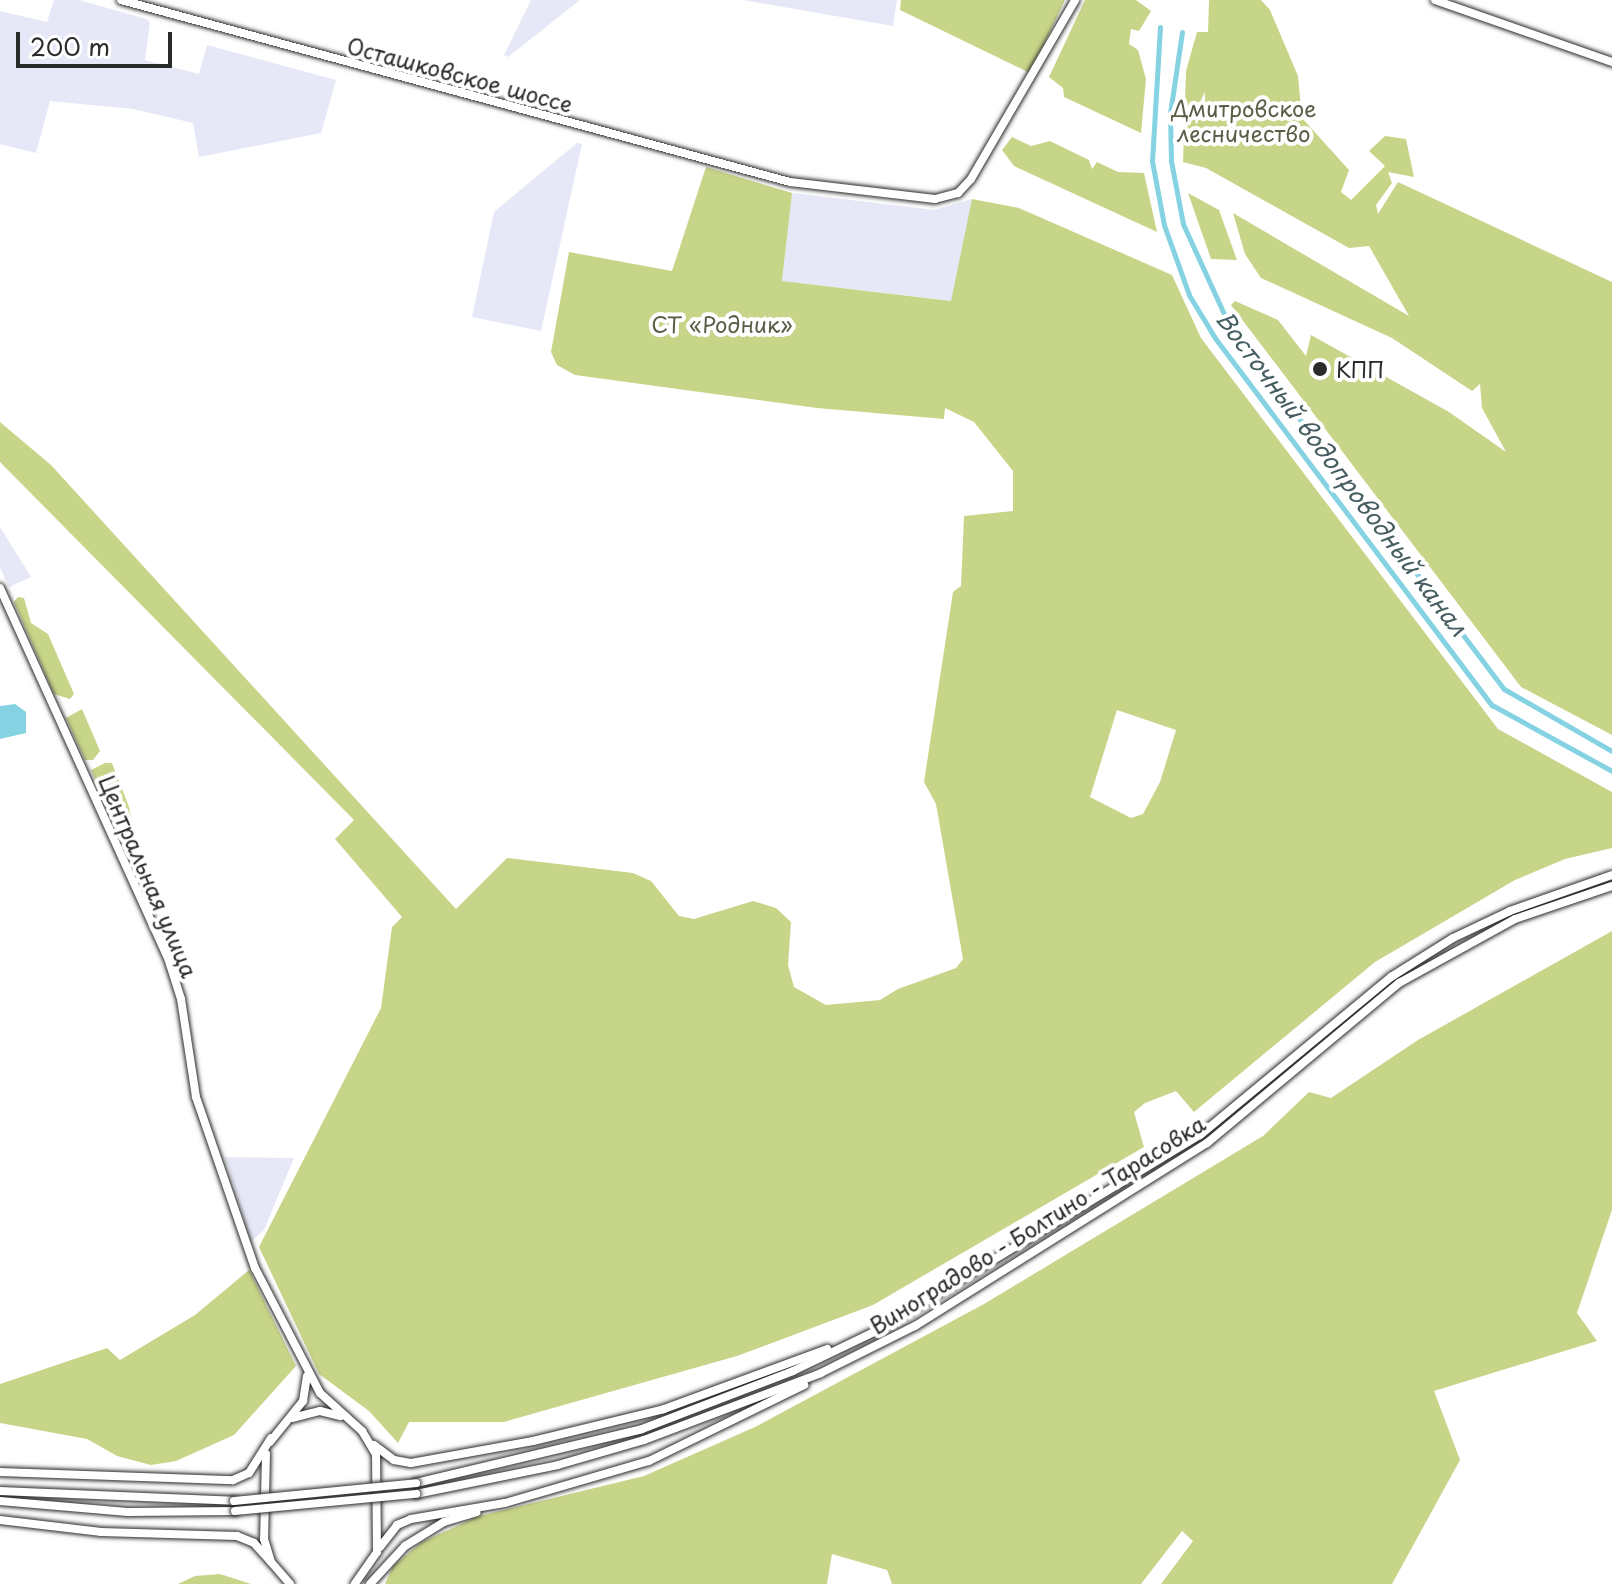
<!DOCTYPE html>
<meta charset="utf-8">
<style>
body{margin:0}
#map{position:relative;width:1612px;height:1584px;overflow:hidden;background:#fff;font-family:"Playpen Sans",sans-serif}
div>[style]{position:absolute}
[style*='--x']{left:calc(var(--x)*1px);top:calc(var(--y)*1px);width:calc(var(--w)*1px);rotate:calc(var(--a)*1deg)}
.built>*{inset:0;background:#e6e8f7}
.green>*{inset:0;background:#c7d589}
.water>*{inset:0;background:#84d2e2}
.canal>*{height:5px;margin:-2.5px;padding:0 2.5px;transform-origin:2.5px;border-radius:2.5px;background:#84d2e2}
.roads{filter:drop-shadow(0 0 2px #2b2b2b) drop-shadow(0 0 2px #2b2b2b)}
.major>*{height:8px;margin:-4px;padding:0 4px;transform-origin:4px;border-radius:4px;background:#fff}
.bridges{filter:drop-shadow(0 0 2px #2b2b2b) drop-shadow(0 0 2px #2b2b2b)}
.major-bridge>*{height:8px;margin:-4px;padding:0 4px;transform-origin:4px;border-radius:4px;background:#fff}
.dots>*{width:22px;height:22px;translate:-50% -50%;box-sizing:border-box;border:4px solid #fff;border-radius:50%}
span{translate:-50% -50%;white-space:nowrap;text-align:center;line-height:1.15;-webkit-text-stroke:8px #fff;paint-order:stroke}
.street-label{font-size:22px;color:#2b2b2b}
.park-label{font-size:22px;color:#5a5e47}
.poi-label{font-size:22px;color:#2b2b2b}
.left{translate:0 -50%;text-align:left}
.water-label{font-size:24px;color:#465d62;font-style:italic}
.scale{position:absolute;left:16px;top:32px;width:156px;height:36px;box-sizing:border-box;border:4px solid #2b2b2b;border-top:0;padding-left:10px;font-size:24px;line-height:28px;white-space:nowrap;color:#2b2b2b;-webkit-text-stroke:6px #fff;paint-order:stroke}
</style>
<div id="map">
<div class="built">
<i style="clip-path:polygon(54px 0,79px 0,146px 19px,150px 22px,145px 60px,199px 74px,207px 45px,336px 80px,321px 133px,199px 157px,193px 123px,133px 109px,50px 101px,36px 153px,0 144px,0 11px,47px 22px)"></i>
<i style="clip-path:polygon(531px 0,580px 0,508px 57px,504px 55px)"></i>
<i style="clip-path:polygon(743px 0,897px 0,893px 26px)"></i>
<i style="clip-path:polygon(577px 143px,582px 144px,541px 331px,472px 317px,494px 212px)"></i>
<i style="clip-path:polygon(792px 193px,934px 210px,972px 199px,952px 301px,782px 281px)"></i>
<i style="clip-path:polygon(0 527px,31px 577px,9px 587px,0 568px)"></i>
<i style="clip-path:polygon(225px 1157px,294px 1158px,264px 1230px,251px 1242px)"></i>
</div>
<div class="green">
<i style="clip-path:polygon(901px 0,1065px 0,1030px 73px,900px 10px)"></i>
<i style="clip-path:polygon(1085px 0,1136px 0,1151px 11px,1139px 31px,1131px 29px,1129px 44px,1138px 50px,1146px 79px,1141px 133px,1064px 97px,1063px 88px,1049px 77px)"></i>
<i style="clip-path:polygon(1209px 0,1261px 0,1270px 10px,1298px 76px,1302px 118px,1349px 170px,1341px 192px,1351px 200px,1385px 166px,1369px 151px,1385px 136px,1406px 139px,1414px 177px,1388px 172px,1392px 183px,1376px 205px,1378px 214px,1398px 182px,1612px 282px,1612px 735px,1521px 687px,1231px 305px,1235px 301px,1278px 320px,1306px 356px,1311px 335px,1449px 412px,1506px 452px,1482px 408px,1480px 384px,1472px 391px,1392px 338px,1261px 278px,1245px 254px,1233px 213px,1409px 316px,1369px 246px,1349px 248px,1206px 168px,1183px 162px,1186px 71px,1197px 32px,1208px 32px)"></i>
<i style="clip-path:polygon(1012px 137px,1031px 146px,1050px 141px,1089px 160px,1092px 169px,1097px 162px,1118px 172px,1144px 173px,1157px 232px,1014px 166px,1002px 150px)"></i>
<i style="clip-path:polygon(evenodd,706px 167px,792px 193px,782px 281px,951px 301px,972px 199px,1019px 208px,1172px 275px,1201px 338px,1498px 729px,1612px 792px,1612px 848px,1565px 859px,1515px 880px,1375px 962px,1194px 1112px,1176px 1091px,1145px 1103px,1134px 1112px,1144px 1147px,873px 1305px,737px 1356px,504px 1422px,409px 1422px,398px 1443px,369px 1411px,319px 1374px,259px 1247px,381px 1008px,392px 927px,402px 917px,335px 839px,354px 820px,0 462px,0 422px,51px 465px,456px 909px,507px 858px,633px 873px,651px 881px,679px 916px,694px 919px,753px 901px,776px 908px,791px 922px,788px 965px,794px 987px,826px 1005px,880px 1000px,898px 989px,956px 968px,963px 959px,936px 804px,924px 782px,953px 592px,961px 586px,964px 516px,1013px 511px,1013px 471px,974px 422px,945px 408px,944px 419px,817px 408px,575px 375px,557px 365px,551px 352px,569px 252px,672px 271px,706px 167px,1117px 710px,1176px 730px,1160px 782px,1143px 814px,1131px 818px,1090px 797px,1117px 710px)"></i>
<i style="clip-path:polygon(1188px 193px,1219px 210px,1237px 260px,1211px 259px)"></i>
<i style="clip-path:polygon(18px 597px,24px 598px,31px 623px,48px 634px,74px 694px,70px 699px,54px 694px,14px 602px)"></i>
<i style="clip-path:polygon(82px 709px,100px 751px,93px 760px,85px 760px,66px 718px)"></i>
<i style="clip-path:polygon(105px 763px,112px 763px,129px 807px,133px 828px,127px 832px,119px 833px,91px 770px)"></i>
<i style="clip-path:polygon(1612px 931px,1612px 1210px,1577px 1313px,1597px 1341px,1434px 1391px,1460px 1460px,1392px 1584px,1161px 1584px,1193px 1541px,1182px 1531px,1141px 1584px,892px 1584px,887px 1570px,832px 1554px,827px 1584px,385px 1584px,393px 1566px,422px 1542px,479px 1516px,644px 1476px,755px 1427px,984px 1304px,1263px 1136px,1309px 1092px,1331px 1098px,1418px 1040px)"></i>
<i style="clip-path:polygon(249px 1270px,296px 1366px,234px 1435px,176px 1461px,151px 1465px,117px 1456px,87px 1439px,0 1423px,0 1384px,107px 1348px,120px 1360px,195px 1315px)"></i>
<i style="clip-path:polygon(220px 1574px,251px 1584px,178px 1584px,195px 1576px)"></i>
</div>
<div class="water">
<i style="clip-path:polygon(15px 704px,26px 712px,26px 733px,0 739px,0 706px)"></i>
</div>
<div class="canal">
<i style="--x:1160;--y:27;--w:134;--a:93.4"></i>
<i style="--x:1152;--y:161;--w:65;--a:79.4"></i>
<i style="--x:1164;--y:225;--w:74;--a:70.3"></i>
<i style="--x:1189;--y:295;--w:50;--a:58.8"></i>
<i style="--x:1215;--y:338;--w:460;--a:53"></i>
<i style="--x:1492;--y:705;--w:137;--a:28.8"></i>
<i style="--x:1182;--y:32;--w:82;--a:98.4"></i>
<i style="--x:1170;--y:113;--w:48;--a:88.8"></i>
<i style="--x:1171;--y:161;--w:64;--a:79.2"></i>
<i style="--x:1183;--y:224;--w:113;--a:65.5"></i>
<i style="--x:1230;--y:327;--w:454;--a:52.9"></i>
<i style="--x:1504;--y:689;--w:125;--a:29.9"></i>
</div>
<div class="roads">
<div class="major">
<i style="--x:121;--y:0;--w:693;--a:15.22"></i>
<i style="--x:790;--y:182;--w:146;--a:6.7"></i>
<i style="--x:935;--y:199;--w:24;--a:-15"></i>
<i style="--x:958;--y:193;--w:19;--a:-47"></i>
<i style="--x:971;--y:179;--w:207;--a:-59.8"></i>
<i style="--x:1435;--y:0;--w:188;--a:19.3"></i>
<i style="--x:0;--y:588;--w:406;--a:65.6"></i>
<i style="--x:168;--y:958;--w:43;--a:72.4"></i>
<i style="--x:181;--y:999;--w:99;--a:81.3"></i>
<i style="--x:196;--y:1097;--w:181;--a:71"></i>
<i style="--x:255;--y:1268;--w:141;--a:62.5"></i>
<i style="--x:320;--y:1393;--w:57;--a:42.1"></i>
<i style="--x:362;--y:1431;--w:27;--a:59"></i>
<i style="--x:376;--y:1454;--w:98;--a:89.4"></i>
<i style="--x:377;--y:1552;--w:39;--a:125"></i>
<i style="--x:292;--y:1418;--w:29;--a:-14"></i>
<i style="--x:320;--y:1411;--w:21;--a:14"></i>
<i style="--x:270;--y:1442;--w:53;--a:-51.2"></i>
<i style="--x:303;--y:1401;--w:25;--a:-81"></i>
<i style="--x:374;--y:1445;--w:25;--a:37"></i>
<i style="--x:394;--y:1460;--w:17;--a:10"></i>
<i style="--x:411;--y:1463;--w:124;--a:-10.2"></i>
<i style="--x:533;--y:1441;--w:135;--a:-13.7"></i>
<i style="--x:664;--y:1409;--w:174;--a:-20.2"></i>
<i style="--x:266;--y:1454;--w:85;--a:91.3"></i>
<i style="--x:264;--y:1539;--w:24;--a:73"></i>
<i style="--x:271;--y:1562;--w:29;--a:49"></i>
<i style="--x:0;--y:1472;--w:233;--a:2"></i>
<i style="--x:233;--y:1480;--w:17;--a:-24"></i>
<i style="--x:249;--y:1473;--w:41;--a:-57.8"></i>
<i style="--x:416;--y:1483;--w:232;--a:-13.4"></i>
<i style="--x:642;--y:1429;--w:162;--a:-21"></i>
<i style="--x:793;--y:1371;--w:92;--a:-25.7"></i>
<i style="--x:876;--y:1331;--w:379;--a:-31.2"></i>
<i style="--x:1200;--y:1135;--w:248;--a:-39.6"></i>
<i style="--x:1391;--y:977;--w:73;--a:-32.2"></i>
<i style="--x:1453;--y:938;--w:63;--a:-25.3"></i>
<i style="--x:1510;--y:911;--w:108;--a:-19.4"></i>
<i style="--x:0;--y:1491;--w:234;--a:2.4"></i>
<i style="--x:416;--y:1494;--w:145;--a:-11.5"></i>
<i style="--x:558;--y:1465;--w:90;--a:-16.2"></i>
<i style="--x:644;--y:1440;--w:189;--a:-20.7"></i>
<i style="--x:821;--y:1373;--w:105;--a:-26.6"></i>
<i style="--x:915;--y:1326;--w:345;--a:-32.1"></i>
<i style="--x:1207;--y:1143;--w:250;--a:-39.8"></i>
<i style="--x:1399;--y:983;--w:132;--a:-28.9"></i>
<i style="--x:1515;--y:919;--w:102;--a:-18.8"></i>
<i style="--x:0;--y:1501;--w:128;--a:4.9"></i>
<i style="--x:128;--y:1512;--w:107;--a:-0.5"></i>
<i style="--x:0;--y:1520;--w:102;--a:6.8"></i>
<i style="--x:101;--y:1532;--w:136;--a:1.7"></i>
<i style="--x:237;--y:1536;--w:18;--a:22"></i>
<i style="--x:254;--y:1543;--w:25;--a:48"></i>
<i style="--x:380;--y:1547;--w:28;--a:-52"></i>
<i style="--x:397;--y:1525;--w:15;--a:-23"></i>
<i style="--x:411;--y:1519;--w:95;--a:-9.7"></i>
<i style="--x:505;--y:1503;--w:150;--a:-16.3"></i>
<i style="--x:649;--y:1461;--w:173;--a:-26.1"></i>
<i style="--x:370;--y:1584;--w:52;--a:-47.4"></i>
<i style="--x:405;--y:1546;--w:46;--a:-31.6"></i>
<i style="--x:444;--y:1522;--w:34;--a:-17"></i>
</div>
</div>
<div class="bridges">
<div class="major-bridge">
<i style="--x:234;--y:1501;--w:183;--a:-5.6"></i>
<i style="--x:235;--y:1511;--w:182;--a:-5.4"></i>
</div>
</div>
<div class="dots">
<i style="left:1320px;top:369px;background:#2b2b2b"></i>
</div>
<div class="street-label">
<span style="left:460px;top:74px;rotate:15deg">Осташковское шоссе</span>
<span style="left:149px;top:876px;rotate:67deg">Центральная улица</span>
<span style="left:1037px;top:1224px;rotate:-32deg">Виноградово - Болтино - Тарасовка</span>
</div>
<div class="park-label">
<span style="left:1244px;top:120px">Дмитровское<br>лесничество</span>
<span style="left:722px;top:324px">СТ «Родник»</span>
</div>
<div class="poi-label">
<span class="left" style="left:1336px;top:369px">КПП</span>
</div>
<div class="water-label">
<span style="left:1342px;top:473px;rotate:53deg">Восточный водопроводный канал</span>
</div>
<div class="scale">200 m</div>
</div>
